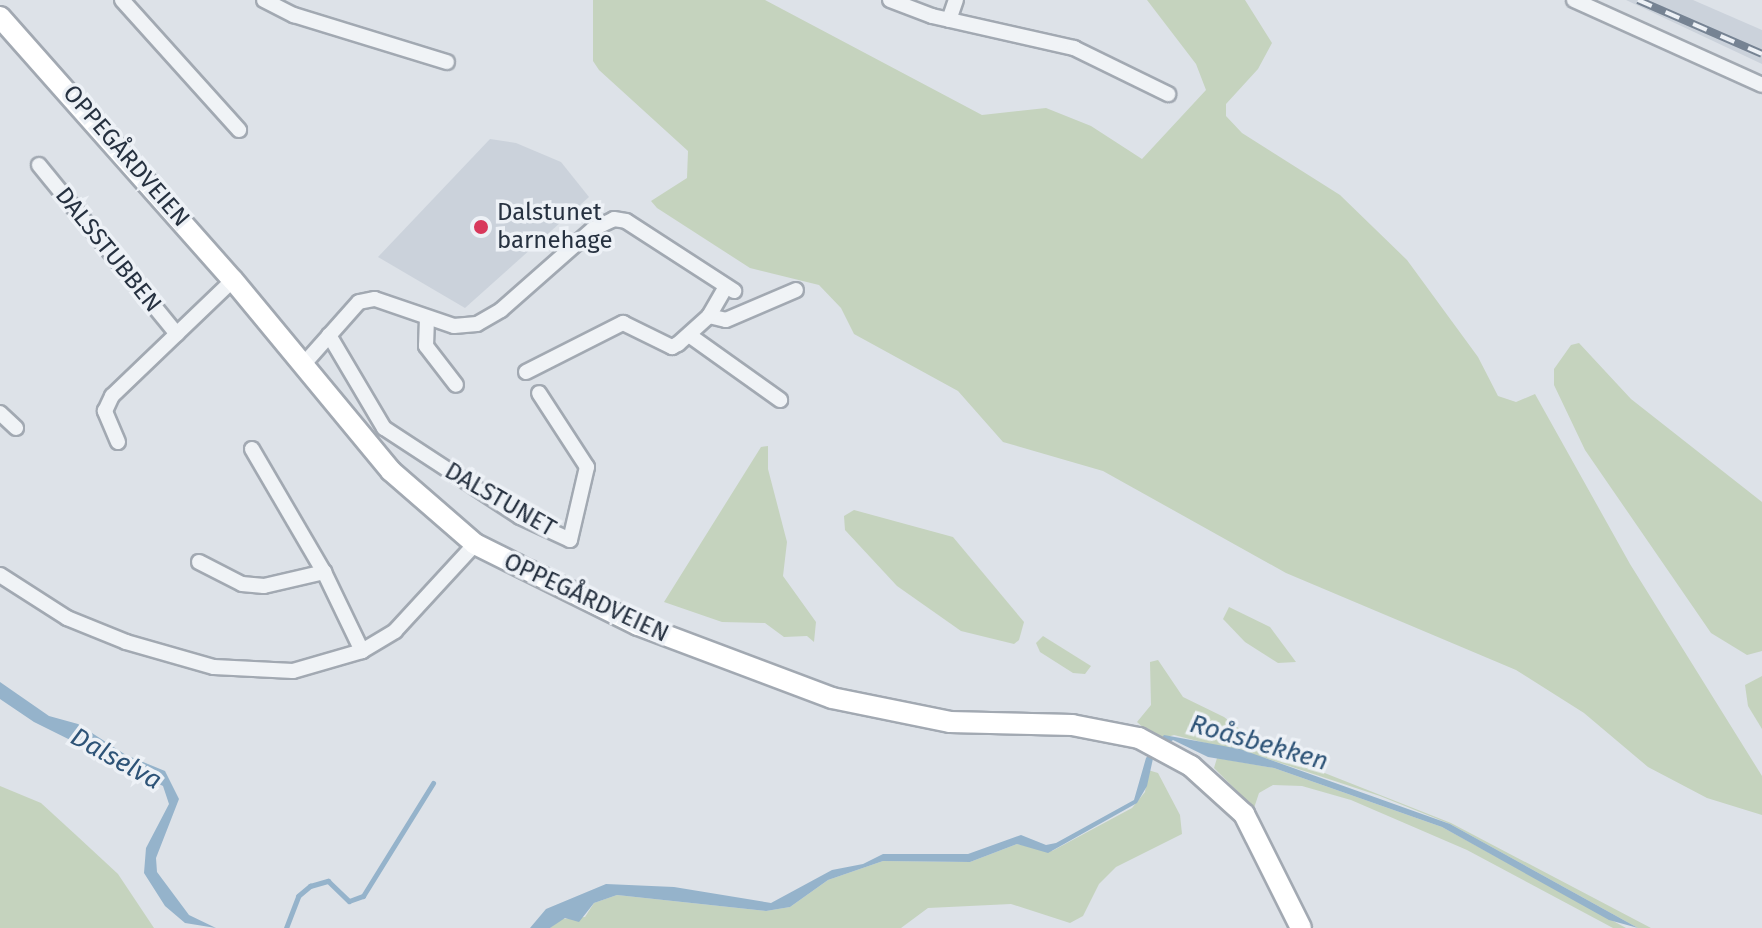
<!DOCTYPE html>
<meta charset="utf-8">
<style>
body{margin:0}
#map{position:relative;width:1762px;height:928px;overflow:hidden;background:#dde2e8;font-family:"Fira Sans",sans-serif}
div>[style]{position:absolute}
.built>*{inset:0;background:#cbd2db}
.green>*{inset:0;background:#c5d3be}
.water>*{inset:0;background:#95b3cb}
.stream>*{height:5px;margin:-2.5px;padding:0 2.5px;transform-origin:2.5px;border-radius:2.5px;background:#95b3cb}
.roads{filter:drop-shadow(2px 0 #a2a9b2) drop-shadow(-2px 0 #a2a9b2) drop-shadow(0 2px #a2a9b2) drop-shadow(0 -2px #a2a9b2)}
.street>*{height:14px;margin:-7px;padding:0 7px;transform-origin:7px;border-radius:7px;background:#f0f3f6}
.secondary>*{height:20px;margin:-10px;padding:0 10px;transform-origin:10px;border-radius:10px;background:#fff}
.rail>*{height:8px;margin-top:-4px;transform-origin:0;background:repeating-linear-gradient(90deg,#edf1f6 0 15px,#768393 0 30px);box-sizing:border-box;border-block:2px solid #768393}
.dots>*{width:22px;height:22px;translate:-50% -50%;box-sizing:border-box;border:4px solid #edf1f6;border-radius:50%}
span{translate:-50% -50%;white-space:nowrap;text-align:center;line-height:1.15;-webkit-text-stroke:7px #edf1f6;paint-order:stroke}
.street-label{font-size:24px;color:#263140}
.poi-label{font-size:24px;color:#263140}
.left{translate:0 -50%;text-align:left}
.water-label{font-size:26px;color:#2d5377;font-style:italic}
</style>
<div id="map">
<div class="built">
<i style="clip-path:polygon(1626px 0,1693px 0,1762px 30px,1762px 64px)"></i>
<i style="clip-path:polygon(490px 139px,516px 143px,561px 162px,589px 197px,465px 308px,378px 257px)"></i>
</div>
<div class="green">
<i style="clip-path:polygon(593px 0,765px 0,982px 115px,1046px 108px,1091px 126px,1142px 159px,1206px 90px,1196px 64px,1147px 0,1245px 0,1272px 43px,1258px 69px,1226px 104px,1226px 116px,1242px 133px,1340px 195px,1407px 260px,1478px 357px,1498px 396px,1516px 402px,1535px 394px,1630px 564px,1762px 776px,1762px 815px,1707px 798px,1648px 767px,1584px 713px,1516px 670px,1286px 573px,1103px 471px,1003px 442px,958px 391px,854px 334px,841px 308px,819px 285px,750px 268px,657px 208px,651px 201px,687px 178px,688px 151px,599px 70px,593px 61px)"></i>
<i style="clip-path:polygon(1579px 343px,1631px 399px,1762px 502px,1762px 651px,1747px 655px,1711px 633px,1585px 450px,1554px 385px,1554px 369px,1571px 345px)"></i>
<i style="clip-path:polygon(768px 446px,768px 469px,787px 542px,783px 576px,816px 622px,814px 642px,807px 636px,784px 637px,765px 623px,722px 622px,664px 602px,761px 447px)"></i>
<i style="clip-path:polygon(854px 510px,953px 537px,1024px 622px,1019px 640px,1014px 644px,961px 631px,897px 586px,845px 530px,844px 516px)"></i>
<i style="clip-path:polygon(1229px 607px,1270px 627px,1296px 662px,1278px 663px,1245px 642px,1223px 619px)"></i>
<i style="clip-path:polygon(1043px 636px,1091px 666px,1085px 674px,1073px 673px,1040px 652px,1036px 643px)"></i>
<i style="clip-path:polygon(1158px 660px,1183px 697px,1224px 717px,1269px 751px,1451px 823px,1651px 928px,1638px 928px,1450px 824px,1380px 796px,1268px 759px,1174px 735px,1157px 740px,1137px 722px,1151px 705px,1150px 662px)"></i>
<i style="clip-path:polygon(1762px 676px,1762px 729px,1748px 706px,1745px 685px)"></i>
<i style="clip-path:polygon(1217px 758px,1274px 768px,1442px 827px,1626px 928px,1613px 928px,1467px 850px,1351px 800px,1302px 786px,1273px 785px,1259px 793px,1254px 808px,1214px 768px)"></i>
<i style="clip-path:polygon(1148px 770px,1158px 773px,1180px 815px,1182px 834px,1116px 867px,1099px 884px,1083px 916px,1070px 923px,1011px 904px,928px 908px,901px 928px,550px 928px,561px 919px,585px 917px,594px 903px,617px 895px,766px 911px,790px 907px,828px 880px,883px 861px,970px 862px,1017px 844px,1052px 851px,1132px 808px,1145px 792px)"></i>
<i style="clip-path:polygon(0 786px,41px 803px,77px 836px,118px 874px,154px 928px,0 928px)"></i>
</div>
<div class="water">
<i style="clip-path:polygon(0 682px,49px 716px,78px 724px,126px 755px,165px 771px,179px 799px,156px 858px,157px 872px,189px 915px,216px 928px,185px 923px,165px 906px,144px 873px,146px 848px,169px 804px,163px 786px,34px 722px,0 699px)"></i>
<i style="clip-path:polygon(1164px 735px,1240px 749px,1450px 824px,1638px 928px,1609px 920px,1442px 827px,1274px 768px,1208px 757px,1173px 740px,1154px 754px,1147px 786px,1137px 803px,1048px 853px,1017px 844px,970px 862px,883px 861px,828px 880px,790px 907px,766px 911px,617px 895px,594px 903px,579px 922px,565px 918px,550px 928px,530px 928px,546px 909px,606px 884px,674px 887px,771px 903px,832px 870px,863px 864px,883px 854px,968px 854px,1021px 835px,1046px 845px,1056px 843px,1134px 800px,1146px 758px)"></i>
</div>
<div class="stream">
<i style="left:286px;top:928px;width:34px;rotate:-69deg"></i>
<i style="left:298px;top:896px;width:16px;rotate:-40deg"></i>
<i style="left:310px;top:886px;width:19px;rotate:-16deg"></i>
<i style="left:328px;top:881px;width:29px;rotate:44deg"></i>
<i style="left:349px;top:901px;width:15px;rotate:-20deg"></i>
<i style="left:363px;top:896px;width:133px;rotate:-58.2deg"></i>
</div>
<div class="roads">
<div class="street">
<i style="left:122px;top:0;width:175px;rotate:48deg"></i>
<i style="left:264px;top:0;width:34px;rotate:27deg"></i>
<i style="left:294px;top:15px;width:160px;rotate:17.1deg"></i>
<i style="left:890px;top:0;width:45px;rotate:20.9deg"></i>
<i style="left:932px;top:16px;width:146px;rotate:12.7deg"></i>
<i style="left:1074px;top:48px;width:105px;rotate:26.1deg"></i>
<i style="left:1574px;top:0;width:206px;rotate:24.3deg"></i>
<i style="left:949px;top:20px;width:21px;rotate:-71deg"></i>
<i style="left:39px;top:165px;width:218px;rotate:50.8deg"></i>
<i style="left:709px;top:316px;width:17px;rotate:13deg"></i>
<i style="left:726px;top:320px;width:76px;rotate:-23.2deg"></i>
<i style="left:427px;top:318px;width:28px;rotate:92deg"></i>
<i style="left:426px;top:346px;width:49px;rotate:52.4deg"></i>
<i style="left:329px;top:335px;width:108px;rotate:59.4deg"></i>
<i style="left:384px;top:428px;width:163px;rotate:33.2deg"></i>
<i style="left:520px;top:517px;width:55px;rotate:24.7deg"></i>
<i style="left:570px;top:540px;width:75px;rotate:-76.9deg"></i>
<i style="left:587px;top:467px;width:88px;rotate:-123deg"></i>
<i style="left:689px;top:335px;width:112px;rotate:35.5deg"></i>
<i style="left:303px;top:365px;width:84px;rotate:-48.4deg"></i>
<i style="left:359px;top:302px;width:16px;rotate:-11deg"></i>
<i style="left:375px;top:299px;width:83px;rotate:18.9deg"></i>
<i style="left:454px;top:326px;width:23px;rotate:-5deg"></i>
<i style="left:477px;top:324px;width:28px;rotate:-30deg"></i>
<i style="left:501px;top:310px;width:123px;rotate:-41.4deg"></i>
<i style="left:593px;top:229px;width:23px;rotate:-25deg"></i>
<i style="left:614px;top:219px;width:12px;rotate:9deg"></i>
<i style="left:626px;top:221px;width:129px;rotate:32.9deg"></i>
<i style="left:526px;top:372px;width:109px;rotate:-26.8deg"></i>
<i style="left:623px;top:323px;width:55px;rotate:26.1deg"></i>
<i style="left:672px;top:347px;width:7px;rotate:-27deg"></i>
<i style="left:678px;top:344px;width:42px;rotate:-42.1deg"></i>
<i style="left:709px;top:316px;width:34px;rotate:-60deg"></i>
<i style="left:0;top:413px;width:22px;rotate:43deg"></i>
<i style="left:118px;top:442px;width:34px;rotate:-113deg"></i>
<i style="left:105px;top:411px;width:17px;rotate:-65deg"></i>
<i style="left:112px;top:396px;width:168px;rotate:-43.8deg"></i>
<i style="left:252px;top:449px;width:143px;rotate:59.7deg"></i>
<i style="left:324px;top:572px;width:88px;rotate:64.3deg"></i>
<i style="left:199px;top:562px;width:48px;rotate:27.1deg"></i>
<i style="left:242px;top:584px;width:22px;rotate:5deg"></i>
<i style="left:264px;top:586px;width:62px;rotate:-13.1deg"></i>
<i style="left:0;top:575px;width:80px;rotate:32.7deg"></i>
<i style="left:67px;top:618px;width:64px;rotate:22.1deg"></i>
<i style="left:126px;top:642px;width:91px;rotate:15.9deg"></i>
<i style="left:214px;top:667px;width:79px;rotate:2.9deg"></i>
<i style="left:293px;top:671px;width:72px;rotate:-16.2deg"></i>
<i style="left:362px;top:651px;width:39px;rotate:-31deg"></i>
<i style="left:395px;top:631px;width:118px;rotate:-47.4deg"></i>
</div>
<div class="secondary">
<i style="left:0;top:17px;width:351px;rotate:48.5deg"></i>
<i style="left:233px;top:280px;width:248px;rotate:50.4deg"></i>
<i style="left:391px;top:471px;width:111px;rotate:41deg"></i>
<i style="left:475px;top:544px;width:182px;rotate:26.4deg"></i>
<i style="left:638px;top:625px;width:207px;rotate:20.6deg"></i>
<i style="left:832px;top:698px;width:120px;rotate:11.5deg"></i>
<i style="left:950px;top:722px;width:122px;rotate:1.4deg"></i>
<i style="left:1072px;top:725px;width:68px;rotate:11deg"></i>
<i style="left:1139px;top:738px;width:59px;rotate:28.3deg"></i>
<i style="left:1191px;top:766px;width:72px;rotate:42.2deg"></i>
<i style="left:1244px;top:814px;width:127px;rotate:63.4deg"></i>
</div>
</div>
<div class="rail">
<i style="left:1638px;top:0;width:135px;rotate:23.5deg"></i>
</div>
<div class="dots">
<i style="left:481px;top:227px;background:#d8385b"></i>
</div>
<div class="street-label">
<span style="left:126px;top:156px;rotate:49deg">OPPEGÅRDVEIEN</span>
<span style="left:108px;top:250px;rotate:51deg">DALSSTUBBEN</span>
<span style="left:500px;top:500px;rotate:30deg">DALSTUNET</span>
<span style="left:586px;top:598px;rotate:25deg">OPPEGÅRDVEIEN</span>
</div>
<div class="poi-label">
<span class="left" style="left:497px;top:227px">Dalstunet<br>barnehage</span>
</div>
<div class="water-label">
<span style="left:1259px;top:743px;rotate:16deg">Roåsbekken</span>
<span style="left:116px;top:759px;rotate:29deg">Dalselva</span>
</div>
</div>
